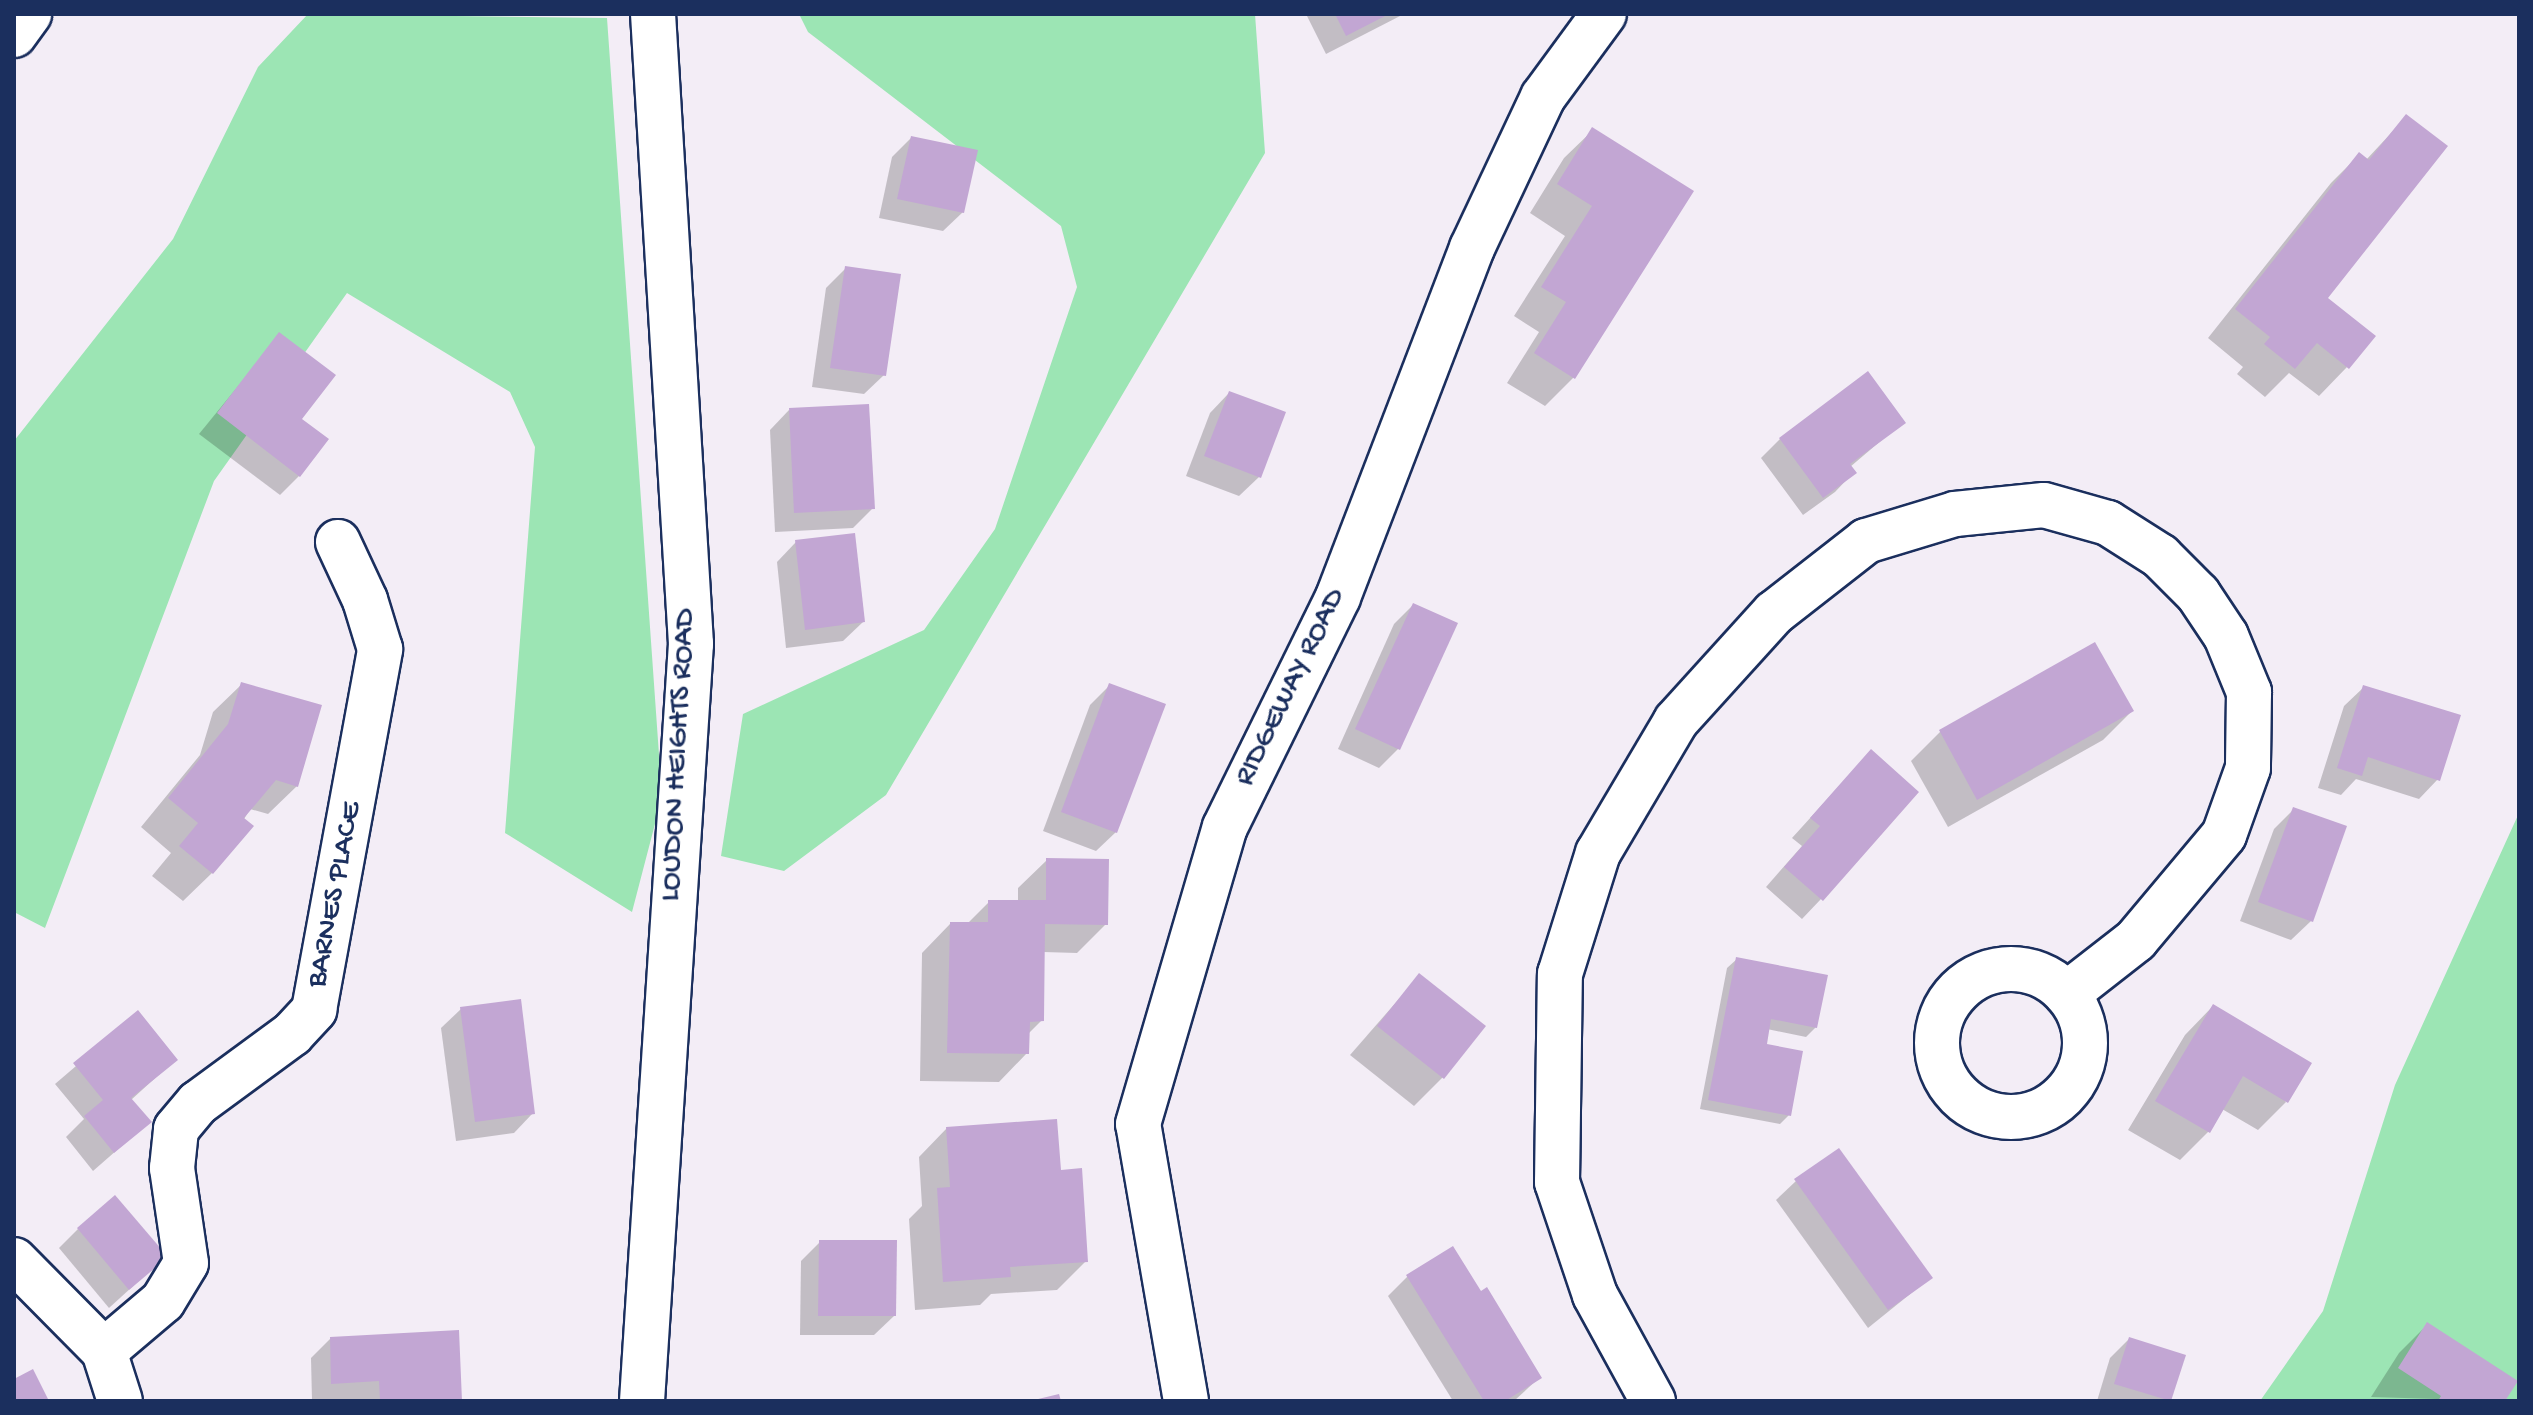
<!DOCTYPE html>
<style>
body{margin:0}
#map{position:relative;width:2533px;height:1415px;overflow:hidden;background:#f3edf6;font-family:"Gochi Hand",sans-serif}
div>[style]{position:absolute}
.green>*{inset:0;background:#9ce5b4}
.shadow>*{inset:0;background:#0003}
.building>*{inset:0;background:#c2a6d3}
.roads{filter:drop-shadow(2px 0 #1b2f5e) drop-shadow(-2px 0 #1b2f5e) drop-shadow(0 2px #1b2f5e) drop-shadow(0 -2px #1b2f5e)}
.minor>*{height:44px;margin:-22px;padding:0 22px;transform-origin:22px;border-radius:22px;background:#fff}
.minor>.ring{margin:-22px;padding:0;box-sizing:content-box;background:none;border:44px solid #fff;border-radius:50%}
span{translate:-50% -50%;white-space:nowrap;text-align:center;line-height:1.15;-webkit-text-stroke:8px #fff;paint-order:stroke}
.street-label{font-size:30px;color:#1b2f5e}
.frame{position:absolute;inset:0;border:16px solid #1b2f5e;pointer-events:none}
</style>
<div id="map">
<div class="green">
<i style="clip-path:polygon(308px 14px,607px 18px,662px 797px,632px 912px,505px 833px,535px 447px,510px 392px,347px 293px,214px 481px,45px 928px,14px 912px,14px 441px,173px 239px,258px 67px)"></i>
<i style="clip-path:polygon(799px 14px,1255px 14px,1265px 153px,886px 795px,784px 871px,721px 856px,743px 714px,924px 630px,995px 529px,1077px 287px,1061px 226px,808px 32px)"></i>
<i style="clip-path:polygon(2519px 813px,2519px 1401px,2260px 1401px,2323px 1311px,2395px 1085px)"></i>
</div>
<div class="shadow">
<i style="clip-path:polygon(1306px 14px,1404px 14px,1326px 54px)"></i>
<i style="clip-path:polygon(2406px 117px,2325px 298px,2347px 367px,2319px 396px,2289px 373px,2265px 397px,2237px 374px,2243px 367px,2208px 338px,2331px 183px,2359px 155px,2366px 160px)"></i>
<i style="clip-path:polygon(1593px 130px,1691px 192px,1573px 378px,1545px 406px,1507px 383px,1539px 332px,1514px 316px,1565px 236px,1530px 213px,1564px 158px)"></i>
<i style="clip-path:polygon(911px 138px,963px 212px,943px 231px,879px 218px,892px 157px)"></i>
<i style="clip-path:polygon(846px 268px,884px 375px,864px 394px,812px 387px,826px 288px)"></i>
<i style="clip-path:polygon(280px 335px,299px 419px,299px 476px,280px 495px,199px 434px)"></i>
<i style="clip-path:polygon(1229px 393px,1259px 477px,1239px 496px,1186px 476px,1210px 413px)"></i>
<i style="clip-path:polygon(789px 410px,873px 508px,853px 528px,775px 532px,770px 430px)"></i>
<i style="clip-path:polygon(1903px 422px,1850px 467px,1854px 472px,1835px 492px,1803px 515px,1761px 458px,1780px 439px)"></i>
<i style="clip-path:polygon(796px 542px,863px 622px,843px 641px,786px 648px,777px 562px)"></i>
<i style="clip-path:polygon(1413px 605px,1398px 749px,1379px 768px,1338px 749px,1394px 624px)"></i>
<i style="clip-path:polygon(2094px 644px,2132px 711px,2103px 740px,1948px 827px,1911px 761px,1940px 732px)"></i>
<i style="clip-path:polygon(242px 684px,297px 786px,268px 814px,250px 809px,212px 873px,183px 901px,152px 876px,171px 853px,141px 827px,200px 755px,213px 712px)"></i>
<i style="clip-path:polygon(1110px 685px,1116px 832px,1096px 851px,1043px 831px,1090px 705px)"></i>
<i style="clip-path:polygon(2364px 687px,2438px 779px,2419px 799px,2356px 779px,2341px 795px,2318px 788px,2344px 706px)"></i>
<i style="clip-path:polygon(1871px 751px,1821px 899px,1802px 919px,1766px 887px,1802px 846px,1792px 838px)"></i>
<i style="clip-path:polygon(2294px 809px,2311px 921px,2291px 940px,2240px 921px,2274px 829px)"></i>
<i style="clip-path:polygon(1047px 860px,1106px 924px,1077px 953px,1043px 952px,1042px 1020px,1028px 1034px,1027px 1053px,999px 1082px,920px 1081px,922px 953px,950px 924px,967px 924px,989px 902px,1018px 902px,1018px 888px)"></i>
<i style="clip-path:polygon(1737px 959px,1816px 1027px,1806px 1037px,1767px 1029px,1764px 1045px,1789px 1115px,1780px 1124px,1700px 1109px,1727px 968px)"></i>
<i style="clip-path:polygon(1419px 976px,1443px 1077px,1414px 1106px,1350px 1055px)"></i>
<i style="clip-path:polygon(2213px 1006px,2286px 1102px,2258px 1130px,2222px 1109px,2208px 1132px,2180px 1160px,2128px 1130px,2185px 1035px)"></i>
<i style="clip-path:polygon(461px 1009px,533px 1113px,514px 1133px,456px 1141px,441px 1028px)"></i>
<i style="clip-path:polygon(138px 1013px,175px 1060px,131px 1100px,149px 1122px,93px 1171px,66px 1137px,84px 1119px,55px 1084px)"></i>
<i style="clip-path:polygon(947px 1128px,1059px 1172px,1086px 1261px,1057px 1290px,991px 1294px,980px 1305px,915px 1310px,909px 1219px,922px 1206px,919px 1157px)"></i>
<i style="clip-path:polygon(1796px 1181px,1930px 1278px,1868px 1328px,1776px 1200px)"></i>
<i style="clip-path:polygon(78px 1229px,165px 1257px,109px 1308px,59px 1248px)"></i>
<i style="clip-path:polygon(820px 1242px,894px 1316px,874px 1335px,800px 1335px,801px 1261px)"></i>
<i style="clip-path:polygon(1408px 1276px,1481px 1294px,1539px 1378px,1514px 1401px,1453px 1401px,1388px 1296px)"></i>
<i style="clip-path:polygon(2427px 1325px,2503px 1401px,2371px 1397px,2399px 1353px)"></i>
<i style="clip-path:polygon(330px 1339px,460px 1401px,312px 1401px,311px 1358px)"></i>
<i style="clip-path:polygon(2129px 1339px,2184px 1356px,2169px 1401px,2097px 1401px,2110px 1358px)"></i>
</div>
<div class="building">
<i style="clip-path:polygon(1335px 14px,1389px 14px,1346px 36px)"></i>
<i style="clip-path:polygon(2406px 114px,2448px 146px,2328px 298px,2376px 336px,2349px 369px,2317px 343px,2295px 369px,2264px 344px,2270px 337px,2235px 309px,2359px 152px,2369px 160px)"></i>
<i style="clip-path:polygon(1592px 127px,1694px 191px,1575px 379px,1534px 353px,1566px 302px,1541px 287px,1592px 206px,1557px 184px)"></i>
<i style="clip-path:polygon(911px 136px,978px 150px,964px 213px,897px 199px)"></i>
<i style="clip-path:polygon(845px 266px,901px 274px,886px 376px,830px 368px)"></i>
<i style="clip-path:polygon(279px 332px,336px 375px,302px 419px,329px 439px,300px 477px,217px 413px)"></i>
<i style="clip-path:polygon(1868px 371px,1906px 423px,1850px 464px,1857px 473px,1823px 498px,1779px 438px)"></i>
<i style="clip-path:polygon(1229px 391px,1286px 412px,1261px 478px,1204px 456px)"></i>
<i style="clip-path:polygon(869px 404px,875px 509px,794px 513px,789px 408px)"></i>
<i style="clip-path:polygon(855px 533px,865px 622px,805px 630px,795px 540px)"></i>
<i style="clip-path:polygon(1413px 603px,1458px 623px,1400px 750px,1355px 729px)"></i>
<i style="clip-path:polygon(2095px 642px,2134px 711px,1977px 800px,1939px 730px)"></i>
<i style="clip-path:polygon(241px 682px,322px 705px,298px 787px,276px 780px,244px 818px,254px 826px,213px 874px,179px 846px,198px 823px,168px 798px,228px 724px)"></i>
<i style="clip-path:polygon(1109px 683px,1166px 704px,1117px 833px,1061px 812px)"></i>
<i style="clip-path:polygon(2363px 685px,2461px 715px,2440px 781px,2368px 757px,2362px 776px,2337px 768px)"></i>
<i style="clip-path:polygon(1871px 749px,1919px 792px,1823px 901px,1784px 867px,1820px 826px,1810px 818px)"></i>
<i style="clip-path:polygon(2293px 807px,2347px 826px,2313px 922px,2258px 902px)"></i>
<i style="clip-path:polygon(1046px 858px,1109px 859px,1108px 925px,1045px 924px,1044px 1021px,1030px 1022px,1029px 1054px,947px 1053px,950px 922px,988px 922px,988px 900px,1046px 900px)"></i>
<i style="clip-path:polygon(1736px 957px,1828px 975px,1817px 1028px,1771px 1019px,1767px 1044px,1803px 1051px,1791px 1116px,1708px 1100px)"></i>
<i style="clip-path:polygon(1419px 973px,1486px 1026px,1444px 1079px,1377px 1026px)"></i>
<i style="clip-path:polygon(521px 999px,535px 1114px,475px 1122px,460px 1007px)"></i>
<i style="clip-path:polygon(2213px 1004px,2312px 1063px,2288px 1103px,2243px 1076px,2210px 1133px,2155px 1101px)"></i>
<i style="clip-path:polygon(138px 1010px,178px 1060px,131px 1098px,152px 1122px,114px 1153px,84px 1116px,103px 1100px,73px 1063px)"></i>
<i style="clip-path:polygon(1057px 1119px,1061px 1170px,1082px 1168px,1088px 1262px,1010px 1267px,1011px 1277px,943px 1282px,937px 1188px,950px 1187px,946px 1127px)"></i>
<i style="clip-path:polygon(1839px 1148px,1933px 1278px,1888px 1310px,1794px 1179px)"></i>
<i style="clip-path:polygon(115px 1195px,168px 1257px,129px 1290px,77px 1228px)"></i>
<i style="clip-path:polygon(819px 1240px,897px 1240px,896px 1316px,818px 1316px)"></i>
<i style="clip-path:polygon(1453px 1246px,1481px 1291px,1487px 1287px,1542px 1378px,1505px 1401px,1484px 1401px,1406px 1275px)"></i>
<i style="clip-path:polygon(2427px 1322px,2518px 1381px,2505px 1401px,2438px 1401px,2441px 1396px,2398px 1368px)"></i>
<i style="clip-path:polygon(459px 1330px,462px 1401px,380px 1401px,379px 1381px,331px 1384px,330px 1337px)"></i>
<i style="clip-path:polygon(2129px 1337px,2186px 1355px,2171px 1401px,2114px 1384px)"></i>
<i style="clip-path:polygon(33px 1369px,49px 1401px,14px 1401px,14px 1379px)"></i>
<i style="clip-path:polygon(1059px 1394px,1061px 1401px,1034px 1401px,1034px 1400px)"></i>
</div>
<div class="roads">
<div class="minor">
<i style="left:14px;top:35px;width:26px;rotate:-54deg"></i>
<i class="ring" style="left:1937px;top:969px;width:104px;height:104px"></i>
<i style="left:14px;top:1260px;width:128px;rotate:45.3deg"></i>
<i style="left:104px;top:1351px;width:52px;rotate:72.3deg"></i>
<i style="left:104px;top:1351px;width:77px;rotate:-40.3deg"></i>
<i style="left:163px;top:1301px;width:44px;rotate:-58.8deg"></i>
<i style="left:186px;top:1263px;width:96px;rotate:-98.4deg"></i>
<i style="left:172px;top:1168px;width:39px;rotate:-84deg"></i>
<i style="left:176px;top:1129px;width:34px;rotate:-50deg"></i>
<i style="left:198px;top:1103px;width:117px;rotate:-36.3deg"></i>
<i style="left:292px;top:1034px;width:33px;rotate:-47deg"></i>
<i style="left:314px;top:1010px;width:367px;rotate:-79.6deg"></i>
<i style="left:380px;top:649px;width:51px;rotate:-107deg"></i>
<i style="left:365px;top:600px;width:64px;rotate:-115deg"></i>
<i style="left:642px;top:1401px;width:759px;rotate:-86.3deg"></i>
<i style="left:691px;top:644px;width:631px;rotate:-93.45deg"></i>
<i style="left:1186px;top:1401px;width:281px;rotate:-99.8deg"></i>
<i style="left:1138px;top:1124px;width:309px;rotate:-73.7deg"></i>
<i style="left:1225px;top:827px;width:256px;rotate:-63.8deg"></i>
<i style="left:1338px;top:597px;width:374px;rotate:-69deg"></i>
<i style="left:1472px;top:248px;width:167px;rotate:-64.8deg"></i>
<i style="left:1543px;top:97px;width:103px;rotate:-53.7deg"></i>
<i style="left:1653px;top:1401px;width:121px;rotate:-118.7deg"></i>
<i style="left:1595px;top:1295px;width:119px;rotate:-108.6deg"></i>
<i style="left:1557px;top:1182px;width:208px;rotate:-89.2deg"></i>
<i style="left:1560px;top:974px;width:127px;rotate:-72.6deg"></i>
<i style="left:1598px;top:853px;width:153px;rotate:-59.4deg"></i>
<i style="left:1676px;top:721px;width:146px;rotate:-47.8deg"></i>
<i style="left:1774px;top:613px;width:117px;rotate:-38deg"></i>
<i style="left:1866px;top:541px;width:93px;rotate:-16.9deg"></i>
<i style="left:1955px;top:514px;width:89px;rotate:-5.8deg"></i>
<i style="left:2044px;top:505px;width:66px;rotate:15.7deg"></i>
<i style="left:2108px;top:523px;width:62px;rotate:32.4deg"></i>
<i style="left:2160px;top:556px;width:54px;rotate:45deg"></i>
<i style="left:2198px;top:594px;width:50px;rotate:56.3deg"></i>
<i style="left:2226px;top:636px;width:61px;rotate:67.7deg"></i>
<i style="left:2249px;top:692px;width:76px;rotate:90.8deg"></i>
<i style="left:2248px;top:768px;width:71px;rotate:109.7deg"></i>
<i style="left:2224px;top:835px;width:137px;rotate:130deg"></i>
<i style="left:2136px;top:940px;width:88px;rotate:142deg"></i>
</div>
</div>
<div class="street-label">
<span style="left:1292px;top:688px;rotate:-64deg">RIDGEWAY ROAD</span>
<span style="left:680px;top:755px;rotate:-87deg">LOUDON HEIGHTS ROAD</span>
<span style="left:336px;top:895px;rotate:-79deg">BARNES PLACE</span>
</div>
<div class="frame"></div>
</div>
